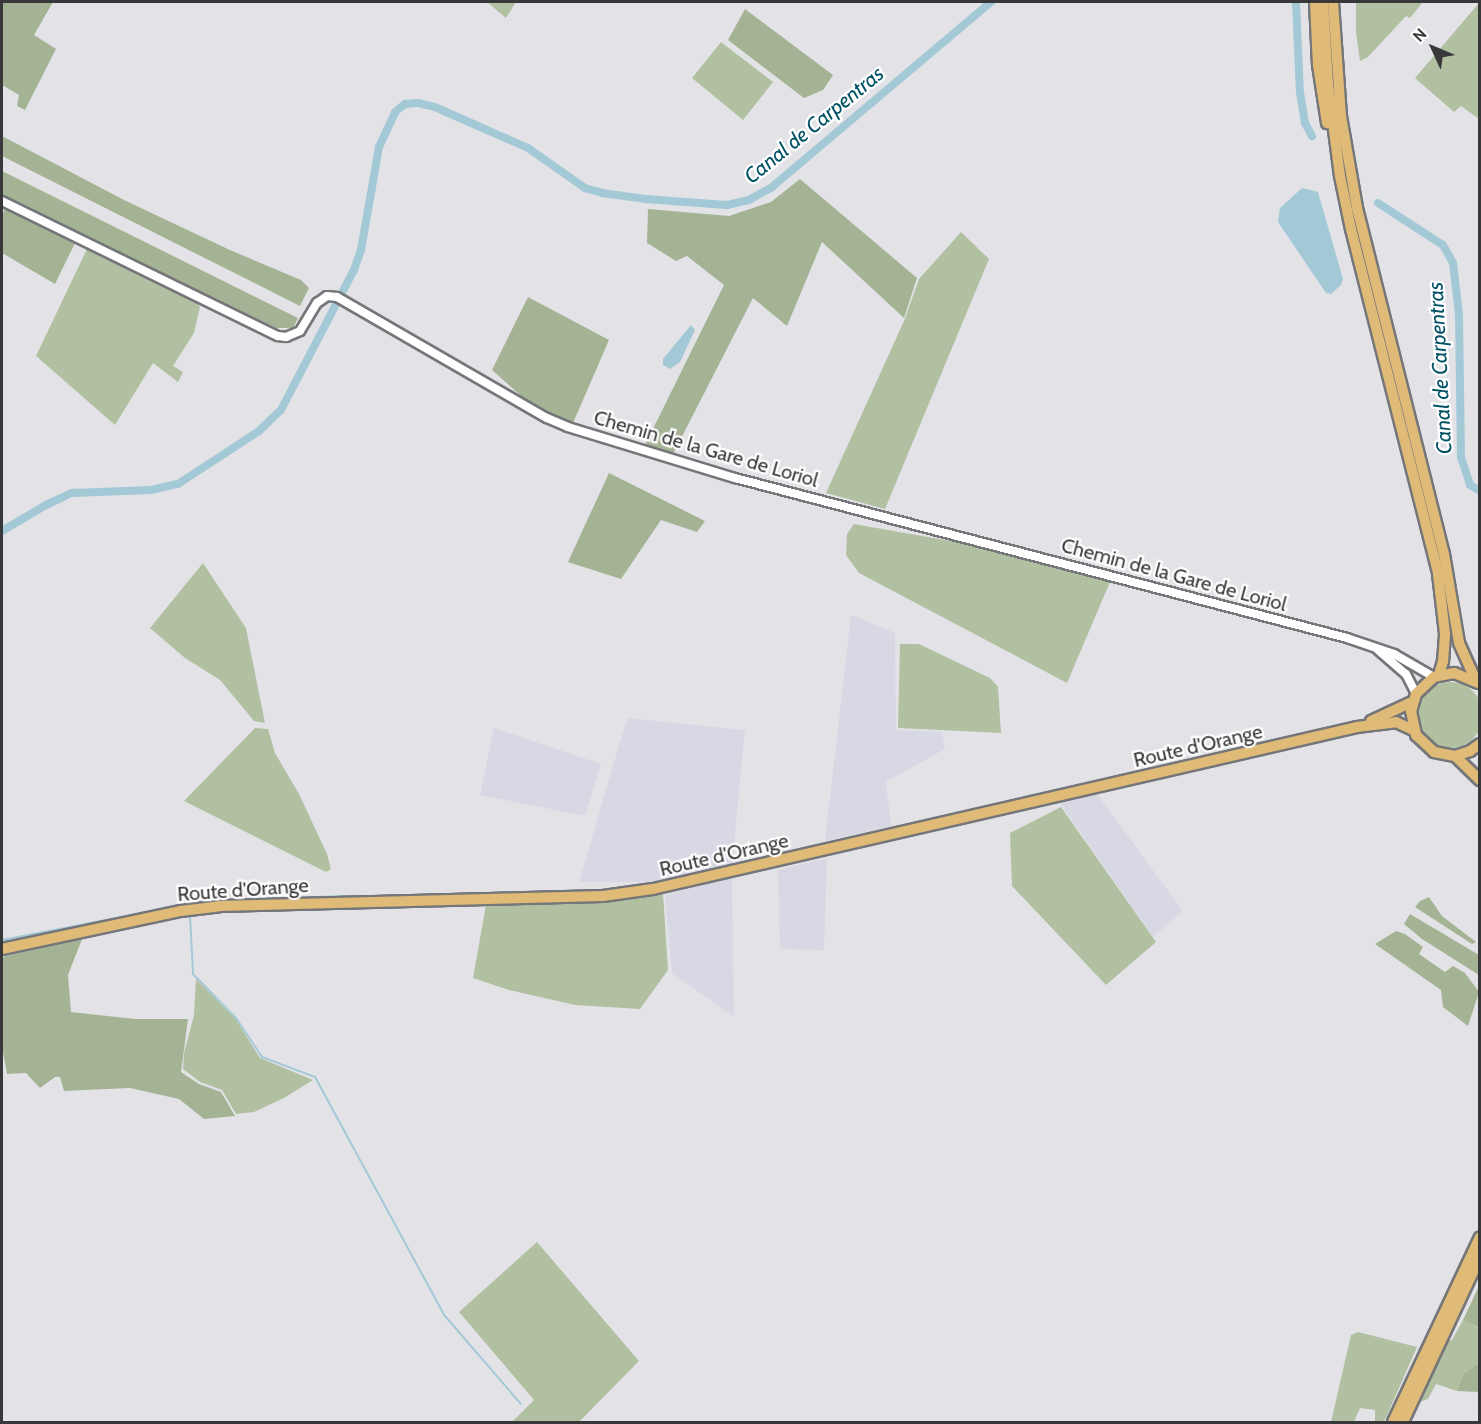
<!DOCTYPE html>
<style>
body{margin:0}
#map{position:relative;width:1481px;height:1424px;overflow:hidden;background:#e3e3e7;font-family:Cabin,sans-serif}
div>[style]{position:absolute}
.built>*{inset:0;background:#d7d8e4}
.green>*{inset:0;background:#b2c0a2}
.round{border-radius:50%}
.forest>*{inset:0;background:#a5b395}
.water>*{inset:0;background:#a3c9d6}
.stream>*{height:2px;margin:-1px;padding:0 1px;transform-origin:1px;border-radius:1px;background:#a3c9d6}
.canal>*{height:8px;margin:-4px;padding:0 4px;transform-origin:4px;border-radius:4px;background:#a3c9d6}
.roads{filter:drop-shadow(2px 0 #757679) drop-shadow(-2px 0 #757679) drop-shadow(0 2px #757679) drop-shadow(0 -2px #757679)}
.minor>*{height:8px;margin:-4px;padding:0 4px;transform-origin:4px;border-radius:4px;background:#fff}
.major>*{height:10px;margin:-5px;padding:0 5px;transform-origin:5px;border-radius:5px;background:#dfbb77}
span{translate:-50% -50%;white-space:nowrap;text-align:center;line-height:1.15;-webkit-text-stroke:4.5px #fff;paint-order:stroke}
.street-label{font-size:20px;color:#38383a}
.water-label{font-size:21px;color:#005164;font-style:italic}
.frame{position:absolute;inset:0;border:3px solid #38383a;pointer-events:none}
.north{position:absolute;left:1403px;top:18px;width:60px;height:60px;-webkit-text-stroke:4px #fff;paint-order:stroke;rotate:314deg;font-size:16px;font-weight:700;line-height:24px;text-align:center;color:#38383a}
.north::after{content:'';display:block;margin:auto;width:21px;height:27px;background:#38383a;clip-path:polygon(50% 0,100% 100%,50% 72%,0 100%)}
</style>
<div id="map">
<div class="built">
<i style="clip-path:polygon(851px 615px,895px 633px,896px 730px,942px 732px,945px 749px,886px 782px,891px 826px,825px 841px)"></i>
<i style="clip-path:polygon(627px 718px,745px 730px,732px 866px,654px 882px,579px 882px)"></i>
<i style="clip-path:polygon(494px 728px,601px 764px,585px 816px,480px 795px)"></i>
<i style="clip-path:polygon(1096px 793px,1183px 911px,1153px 937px,1060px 803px)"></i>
<i style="clip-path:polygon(827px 858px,824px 950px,780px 949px,778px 870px)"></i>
<i style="clip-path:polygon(732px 877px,734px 1017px,672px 973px,665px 895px)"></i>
</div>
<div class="green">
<i style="clip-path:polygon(487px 2px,516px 2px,506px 18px)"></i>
<i style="clip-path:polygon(1356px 2px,1423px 2px,1410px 18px,1406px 16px,1368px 57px,1360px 61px,1356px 33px)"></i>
<i style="clip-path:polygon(1479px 3px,1479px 119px,1461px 106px,1454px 112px,1415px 78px)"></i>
<i style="clip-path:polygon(721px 42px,773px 82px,743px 120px,692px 78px)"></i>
<i style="clip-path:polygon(961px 232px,989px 259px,885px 509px,826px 493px,904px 321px,919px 279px)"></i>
<i style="clip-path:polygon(87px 249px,195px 300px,200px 307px,194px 333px,173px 366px,183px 372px,178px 382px,153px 363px,115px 425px,36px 356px)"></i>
<i style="clip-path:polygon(854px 524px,990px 548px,1110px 582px,1067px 683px,859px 573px,846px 555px,847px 534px)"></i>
<i style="clip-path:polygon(203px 563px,246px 628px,265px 723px,254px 721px,220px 680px,185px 658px,150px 628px)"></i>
<i style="clip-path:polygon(900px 644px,919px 644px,990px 678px,998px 687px,1001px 733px,898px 728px)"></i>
<i class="round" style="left:1417px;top:682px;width:66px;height:66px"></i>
<i style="clip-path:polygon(255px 728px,268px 729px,275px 753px,299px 794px,327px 854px,331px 869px,326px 872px,184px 801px)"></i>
<i style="clip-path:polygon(1061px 807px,1156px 942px,1106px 985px,1012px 886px,1010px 833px)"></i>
<i style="clip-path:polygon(663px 893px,668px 970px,640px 1009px,575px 1005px,509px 990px,473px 978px,486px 905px,619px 901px)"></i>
<i style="clip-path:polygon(196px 979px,235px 1018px,260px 1058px,313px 1080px,284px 1098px,254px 1112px,236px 1114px,222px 1090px,200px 1082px,183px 1069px,184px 1053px,194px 1015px)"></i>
<i style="clip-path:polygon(537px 1242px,639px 1361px,579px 1422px,512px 1422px,534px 1400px,459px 1312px)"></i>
<i style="clip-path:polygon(1463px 1320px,1479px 1327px,1479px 1363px,1463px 1374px,1457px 1391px,1436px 1384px,1428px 1399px,1420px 1402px,1448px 1340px,1452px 1340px)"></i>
<i style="clip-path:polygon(1358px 1332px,1417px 1347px,1384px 1422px,1375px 1422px,1375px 1410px,1360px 1408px,1354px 1422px,1331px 1422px,1351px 1335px)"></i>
</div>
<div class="forest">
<i style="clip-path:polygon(2px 2px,53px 2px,34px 35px,56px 49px,25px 110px,17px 106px,19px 95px,2px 85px)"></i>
<i style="clip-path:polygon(745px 9px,833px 75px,823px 90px,804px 98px,728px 40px)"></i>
<i style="clip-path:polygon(2px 136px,124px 200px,230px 250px,301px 280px,309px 288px,300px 306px,2px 156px)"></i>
<i style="clip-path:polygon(2px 171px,298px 318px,293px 328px,276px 328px,2px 197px)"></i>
<i style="clip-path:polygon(800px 179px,917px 278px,904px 318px,822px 242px,787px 326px,753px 298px,673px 454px,645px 445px,724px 285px,687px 256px,676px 261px,647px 243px,648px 209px,729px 216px,771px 202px)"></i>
<i style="clip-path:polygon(6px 207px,76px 241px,55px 284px,2px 253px,2px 215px)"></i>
<i style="clip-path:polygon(528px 297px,609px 340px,573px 423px,558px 419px,529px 403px,492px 370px)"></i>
<i style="clip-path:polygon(609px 473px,705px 521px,697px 532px,661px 520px,621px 579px,568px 562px)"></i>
<i style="clip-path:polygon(1429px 897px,1442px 916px,1476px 942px,1472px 944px,1415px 907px,1420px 901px)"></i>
<i style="clip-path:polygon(1410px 914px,1479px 955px,1479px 975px,1422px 939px,1404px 924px)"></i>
<i style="clip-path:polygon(1396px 931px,1405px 934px,1423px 947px,1419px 954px,1445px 972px,1453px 966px,1465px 973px,1479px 992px,1468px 1026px,1443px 1007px,1441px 990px,1375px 944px)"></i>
<i style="clip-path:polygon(82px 939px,68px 975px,71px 1012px,135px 1019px,188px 1019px,181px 1072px,199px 1084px,221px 1092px,235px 1116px,204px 1119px,179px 1099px,130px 1088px,64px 1091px,60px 1077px,55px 1077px,40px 1088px,26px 1073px,7px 1074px,2px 1046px,2px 957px)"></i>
<i style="clip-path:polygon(1479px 1286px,1479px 1327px,1463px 1320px)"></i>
<i style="clip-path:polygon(1479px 1363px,1479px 1392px,1457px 1391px,1463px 1374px)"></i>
</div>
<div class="water">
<i style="clip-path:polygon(1302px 188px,1318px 192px,1343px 279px,1341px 285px,1331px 294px,1326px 293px,1278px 222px,1280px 208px)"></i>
<i style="clip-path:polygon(691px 325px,695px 330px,680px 362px,670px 369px,663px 365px,663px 359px)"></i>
</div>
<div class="stream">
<i style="left:190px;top:916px;width:58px;rotate:87deg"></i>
<i style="left:193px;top:974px;width:62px;rotate:45.7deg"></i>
<i style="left:236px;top:1018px;width:47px;rotate:56.3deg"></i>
<i style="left:262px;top:1057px;width:57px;rotate:20.7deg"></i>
<i style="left:315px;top:1077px;width:272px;rotate:61.5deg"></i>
<i style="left:445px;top:1316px;width:116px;rotate:49.2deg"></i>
<i style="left:2px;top:940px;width:207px;rotate:-10.9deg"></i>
<i style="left:205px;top:901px;width:140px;rotate:-2deg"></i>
</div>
<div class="canal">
<i style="left:1296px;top:2px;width:90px;rotate:87.5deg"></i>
<i style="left:1300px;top:92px;width:31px;rotate:81deg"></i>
<i style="left:1305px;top:123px;width:15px;rotate:62deg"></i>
<i style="left:1378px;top:203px;width:77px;rotate:32.9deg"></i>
<i style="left:1443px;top:245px;width:21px;rotate:61deg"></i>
<i style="left:1453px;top:263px;width:52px;rotate:83.4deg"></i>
<i style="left:1459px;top:315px;width:142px;rotate:89.2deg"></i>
<i style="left:1461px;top:457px;width:29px;rotate:72deg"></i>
<i style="left:1470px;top:485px;width:12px;rotate:31deg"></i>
<i style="left:2px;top:531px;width:51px;rotate:-30.6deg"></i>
<i style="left:46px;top:505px;width:29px;rotate:-25deg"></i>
<i style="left:72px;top:493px;width:79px;rotate:-2.2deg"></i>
<i style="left:151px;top:490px;width:28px;rotate:-13deg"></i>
<i style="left:178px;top:484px;width:97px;rotate:-33.2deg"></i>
<i style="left:259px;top:431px;width:30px;rotate:-44deg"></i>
<i style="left:281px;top:410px;width:158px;rotate:-62.5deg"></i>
<i style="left:354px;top:270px;width:21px;rotate:-71deg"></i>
<i style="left:361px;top:250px;width:105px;rotate:-80.1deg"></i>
<i style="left:379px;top:147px;width:38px;rotate:-65deg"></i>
<i style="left:395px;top:112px;width:13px;rotate:-39deg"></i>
<i style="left:405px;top:104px;width:13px;rotate:-4deg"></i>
<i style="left:418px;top:103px;width:17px;rotate:13deg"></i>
<i style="left:435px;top:107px;width:102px;rotate:23.8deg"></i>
<i style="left:528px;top:148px;width:70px;rotate:35.1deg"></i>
<i style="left:585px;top:188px;width:18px;rotate:16deg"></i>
<i style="left:602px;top:193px;width:43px;rotate:7.9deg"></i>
<i style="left:645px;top:199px;width:82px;rotate:4.2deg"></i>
<i style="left:727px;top:205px;width:23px;rotate:-13deg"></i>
<i style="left:749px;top:200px;width:26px;rotate:-29deg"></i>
<i style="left:772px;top:187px;width:287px;rotate:-40.2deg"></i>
</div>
<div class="roads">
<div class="minor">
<i style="left:2px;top:201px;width:307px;rotate:26.1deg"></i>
<i style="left:278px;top:336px;width:8px;rotate:7deg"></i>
<i style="left:286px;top:337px;width:15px;rotate:-23deg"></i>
<i style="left:300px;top:331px;width:33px;rotate:-59deg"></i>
<i style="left:317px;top:303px;width:12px;rotate:-35deg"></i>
<i style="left:327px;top:296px;width:10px;rotate:6deg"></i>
<i style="left:337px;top:297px;width:242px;rotate:30deg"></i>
<i style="left:547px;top:418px;width:23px;rotate:23deg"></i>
<i style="left:568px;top:427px;width:175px;rotate:17deg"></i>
<i style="left:735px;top:478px;width:633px;rotate:14.65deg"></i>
<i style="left:1347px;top:638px;width:50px;rotate:18.8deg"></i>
<i style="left:1394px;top:654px;width:46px;rotate:29.9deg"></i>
<i style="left:1378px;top:650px;width:37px;rotate:41deg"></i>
<i style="left:1406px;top:674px;width:22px;rotate:63deg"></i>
</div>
<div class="major">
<i style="left:1315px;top:2px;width:63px;rotate:87.3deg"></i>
<i style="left:1318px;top:65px;width:59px;rotate:81.2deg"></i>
<i style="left:1323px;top:2px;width:82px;rotate:86.5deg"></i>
<i style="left:1328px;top:84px;width:93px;rotate:82.6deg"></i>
<i style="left:1340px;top:176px;width:54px;rotate:78.3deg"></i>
<i style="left:1351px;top:229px;width:356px;rotate:75.8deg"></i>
<i style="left:1438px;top:574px;width:60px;rotate:83.3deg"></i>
<i style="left:1445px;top:634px;width:27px;rotate:94deg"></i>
<i style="left:1443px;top:661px;width:15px;rotate:106deg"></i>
<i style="left:1333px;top:2px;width:114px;rotate:86deg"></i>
<i style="left:1341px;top:116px;width:93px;rotate:80.1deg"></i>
<i style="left:1357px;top:208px;width:357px;rotate:75.9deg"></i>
<i style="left:1444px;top:554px;width:90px;rotate:80.4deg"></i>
<i style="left:1459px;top:643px;width:42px;rotate:65.9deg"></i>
<i style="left:1478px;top:683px;width:26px;rotate:-157deg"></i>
<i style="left:1454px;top:673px;width:20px;rotate:169deg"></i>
<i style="left:1434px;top:677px;width:25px;rotate:137deg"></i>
<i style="left:1416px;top:694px;width:18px;rotate:106deg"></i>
<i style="left:1411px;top:711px;width:25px;rotate:78deg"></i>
<i style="left:1416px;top:735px;width:25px;rotate:43deg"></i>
<i style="left:1434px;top:752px;width:21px;rotate:11deg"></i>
<i style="left:1455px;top:756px;width:16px;rotate:-18deg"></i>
<i style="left:1470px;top:751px;width:12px;rotate:-35deg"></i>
<i style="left:1371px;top:721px;width:45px;rotate:-24.9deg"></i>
<i style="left:1455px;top:756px;width:35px;rotate:44deg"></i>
<i style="left:2px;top:949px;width:183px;rotate:-12deg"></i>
<i style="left:181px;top:911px;width:39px;rotate:-7deg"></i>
<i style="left:220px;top:906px;width:383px;rotate:-1.5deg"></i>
<i style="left:603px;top:896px;width:50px;rotate:-8deg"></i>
<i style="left:653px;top:889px;width:722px;rotate:-12.96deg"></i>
<i style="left:1357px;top:727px;width:39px;rotate:-7deg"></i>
<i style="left:1396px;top:722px;width:19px;rotate:25deg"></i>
<i style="left:1393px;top:1422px;width:204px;rotate:-64.8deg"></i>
<i style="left:1403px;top:1422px;width:182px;rotate:-65deg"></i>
</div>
</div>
<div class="street-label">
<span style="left:706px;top:449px;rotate:16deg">Chemin de la Gare de Loriol</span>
<span style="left:1174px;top:575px;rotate:15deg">Chemin de la Gare de Loriol</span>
<span style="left:1198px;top:746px;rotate:-13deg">Route d'Orange</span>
<span style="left:724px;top:855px;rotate:-13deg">Route d'Orange</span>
<span style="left:243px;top:890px;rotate:-4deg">Route d'Orange</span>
</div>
<div class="water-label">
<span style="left:814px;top:125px;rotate:-39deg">Canal de Carpentras</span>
<span style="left:1440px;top:368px;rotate:-93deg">Canal de Carpentras</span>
</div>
<div class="frame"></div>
<div class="north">N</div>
</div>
